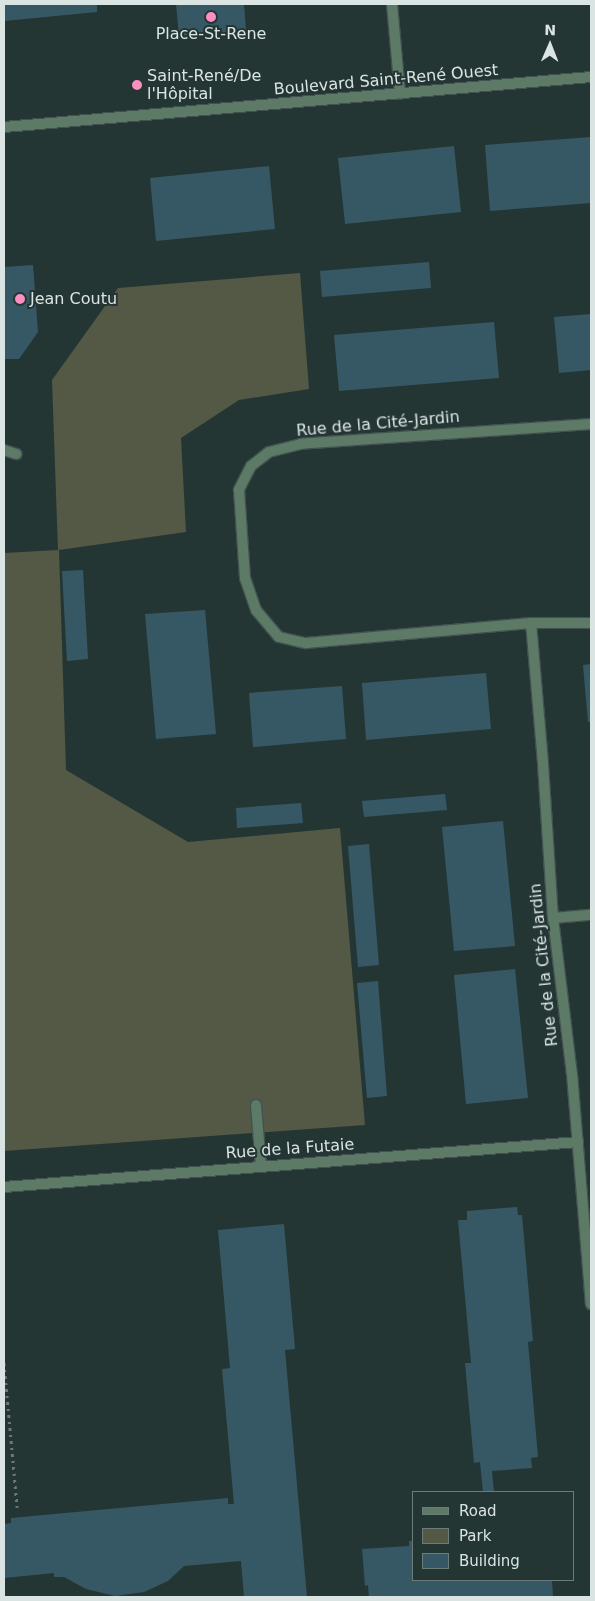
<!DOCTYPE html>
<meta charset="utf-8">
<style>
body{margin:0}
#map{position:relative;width:595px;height:1601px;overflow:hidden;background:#243634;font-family:"DejaVu Sans",sans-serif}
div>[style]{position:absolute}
.green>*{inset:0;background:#535945}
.building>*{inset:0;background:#365864}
.path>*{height:3px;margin-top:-1.5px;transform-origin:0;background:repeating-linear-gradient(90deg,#6a7978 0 2.5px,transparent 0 6.5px)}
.roads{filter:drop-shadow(1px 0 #415250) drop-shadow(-1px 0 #415250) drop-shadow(0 1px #415250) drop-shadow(0 -1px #415250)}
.service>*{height:10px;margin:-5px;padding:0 5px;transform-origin:5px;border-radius:5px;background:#5c7a66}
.minor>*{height:10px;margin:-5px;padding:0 5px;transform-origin:5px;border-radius:5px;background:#5c7a66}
.tertiary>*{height:10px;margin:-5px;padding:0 5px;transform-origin:5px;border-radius:5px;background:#5c7a66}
.dots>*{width:14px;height:14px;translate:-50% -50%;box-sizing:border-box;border:2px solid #243634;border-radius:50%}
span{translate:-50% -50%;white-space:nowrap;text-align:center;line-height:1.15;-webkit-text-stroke:4px #243634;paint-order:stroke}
.poi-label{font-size:16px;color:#d9e4e3}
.left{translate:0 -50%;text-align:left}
.street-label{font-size:16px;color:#d9e4e3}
.frame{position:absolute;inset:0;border:5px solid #d9e4e3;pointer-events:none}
.legend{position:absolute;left:412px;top:1491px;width:162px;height:90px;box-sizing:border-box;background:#243634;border:1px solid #6c7c7a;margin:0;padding:6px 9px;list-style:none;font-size:15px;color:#d9e4e3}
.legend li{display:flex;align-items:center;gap:10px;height:25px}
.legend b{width:25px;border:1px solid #6c7c7a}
.north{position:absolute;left:525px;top:20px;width:50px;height:50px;-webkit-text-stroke:4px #243634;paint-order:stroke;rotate:1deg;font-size:14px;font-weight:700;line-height:20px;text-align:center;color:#d9e4e3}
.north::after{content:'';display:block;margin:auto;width:18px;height:22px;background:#d9e4e3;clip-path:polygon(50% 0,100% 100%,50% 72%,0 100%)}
</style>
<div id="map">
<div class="green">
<i style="clip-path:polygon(300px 273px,309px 389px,239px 400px,181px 438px,186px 532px,59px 550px,66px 770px,188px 842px,340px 828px,365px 1125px,4px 1151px,4px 553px,58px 550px,52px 380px,118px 288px)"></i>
</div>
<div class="building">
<i style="clip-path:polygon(4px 4px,97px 4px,97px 12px,4px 21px)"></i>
<i style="clip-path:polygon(176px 4px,244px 4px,246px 31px,179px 36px)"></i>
<i style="clip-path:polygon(591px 137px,591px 203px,490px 211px,485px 145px)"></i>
<i style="clip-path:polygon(454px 146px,461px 212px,345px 224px,338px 158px)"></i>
<i style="clip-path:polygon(269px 166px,275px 229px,156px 241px,150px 178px)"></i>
<i style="clip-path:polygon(429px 262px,431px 288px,322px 297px,320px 271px)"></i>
<i style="clip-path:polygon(33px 265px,38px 332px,19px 359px,4px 359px,4px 267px)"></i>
<i style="clip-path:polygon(591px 314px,591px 370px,559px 373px,554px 317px)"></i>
<i style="clip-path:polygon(494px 322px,499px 378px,339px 391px,334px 335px)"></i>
<i style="clip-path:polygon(83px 570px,88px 659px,67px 661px,62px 571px)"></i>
<i style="clip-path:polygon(205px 610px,216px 734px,156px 739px,145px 614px)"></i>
<i style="clip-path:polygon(591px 664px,591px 722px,588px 722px,583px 665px)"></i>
<i style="clip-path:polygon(486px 673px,491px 729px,366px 740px,362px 683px)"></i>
<i style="clip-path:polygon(342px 686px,346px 739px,253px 747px,249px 693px)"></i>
<i style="clip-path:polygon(445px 794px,447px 810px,364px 817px,362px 801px)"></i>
<i style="clip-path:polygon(301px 803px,303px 823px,237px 828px,236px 808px)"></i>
<i style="clip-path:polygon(503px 821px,515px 946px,454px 951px,442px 827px)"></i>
<i style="clip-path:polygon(369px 844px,379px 965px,358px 967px,348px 846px)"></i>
<i style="clip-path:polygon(515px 969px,528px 1098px,466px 1104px,454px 975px)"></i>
<i style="clip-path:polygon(378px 981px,387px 1096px,367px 1098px,357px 983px)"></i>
<i style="clip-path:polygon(517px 1207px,518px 1215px,522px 1215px,533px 1341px,528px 1342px,538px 1457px,531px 1458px,532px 1468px,492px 1471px,494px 1492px,483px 1492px,480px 1462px,474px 1463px,465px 1363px,471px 1363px,458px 1220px,467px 1220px,467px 1211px)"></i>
<i style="clip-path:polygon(284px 1224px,295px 1349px,285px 1350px,307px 1597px,244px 1597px,241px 1561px,184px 1566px,168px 1581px,144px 1592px,115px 1596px,86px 1589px,64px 1577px,54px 1577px,54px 1573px,4px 1578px,4px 1524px,11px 1523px,11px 1518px,228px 1498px,228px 1504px,234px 1504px,222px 1369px,230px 1368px,218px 1230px)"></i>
<i style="clip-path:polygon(409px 1541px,414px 1541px,414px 1580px,552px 1580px,553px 1597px,369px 1597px,368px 1585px,365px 1586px,362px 1549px,409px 1546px)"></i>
</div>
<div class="path">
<i style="left:4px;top:1363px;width:145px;rotate:84.8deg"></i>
</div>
<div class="roads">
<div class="service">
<i style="left:392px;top:4px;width:90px;rotate:84.9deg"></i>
<i style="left:4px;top:450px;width:13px;rotate:18deg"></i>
<i style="left:256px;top:1105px;width:61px;rotate:85.3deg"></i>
</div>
<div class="minor">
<i style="left:591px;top:424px;width:291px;rotate:176.1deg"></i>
<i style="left:301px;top:444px;width:33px;rotate:166deg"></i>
<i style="left:269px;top:452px;width:23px;rotate:142deg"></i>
<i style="left:251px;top:466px;width:27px;rotate:117deg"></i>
<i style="left:239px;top:490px;width:88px;rotate:86.1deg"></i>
<i style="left:245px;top:578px;width:34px;rotate:71deg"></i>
<i style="left:256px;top:610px;width:35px;rotate:50deg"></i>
<i style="left:279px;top:637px;width:28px;rotate:13deg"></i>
<i style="left:306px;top:643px;width:226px;rotate:-5.1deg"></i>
<i style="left:531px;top:623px;width:60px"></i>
<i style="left:531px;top:623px;width:142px;rotate:85.1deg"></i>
<i style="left:543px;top:764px;width:154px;rotate:86.3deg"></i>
<i style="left:553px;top:918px;width:157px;rotate:83.1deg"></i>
<i style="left:572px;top:1074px;width:231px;rotate:85.3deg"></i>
<i style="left:553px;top:918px;width:38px;rotate:-5deg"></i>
<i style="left:4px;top:1187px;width:576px;rotate:-4.48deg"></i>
</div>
<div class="tertiary">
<i style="left:4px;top:127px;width:589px;rotate:-4.87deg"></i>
</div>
</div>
<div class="dots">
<i style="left:211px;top:17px;background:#fc8fc1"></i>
<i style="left:137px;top:85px;background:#fc8fc1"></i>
<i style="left:20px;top:299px;background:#fc8fc1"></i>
</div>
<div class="poi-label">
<span style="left:211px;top:34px">Place-St-Rene</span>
<span class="left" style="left:147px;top:85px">Saint-René/De<br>l'Hôpital</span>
<span class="left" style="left:30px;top:299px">Jean Coutu</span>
</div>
<div class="street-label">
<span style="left:386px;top:80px;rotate:-5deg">Boulevard Saint-René Ouest</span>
<span style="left:378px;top:424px;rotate:-5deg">Rue de la Cité-Jardin</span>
<span style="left:544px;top:965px;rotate:-96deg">Rue de la Cité-Jardin</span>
<span style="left:290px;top:1149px;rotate:-4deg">Rue de la Futaie</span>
</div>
<div class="frame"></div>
<ul class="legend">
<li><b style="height:6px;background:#5c7a66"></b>Road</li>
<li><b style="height:14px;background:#535945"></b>Park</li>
<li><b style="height:14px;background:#365864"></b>Building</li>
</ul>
<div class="north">N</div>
</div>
